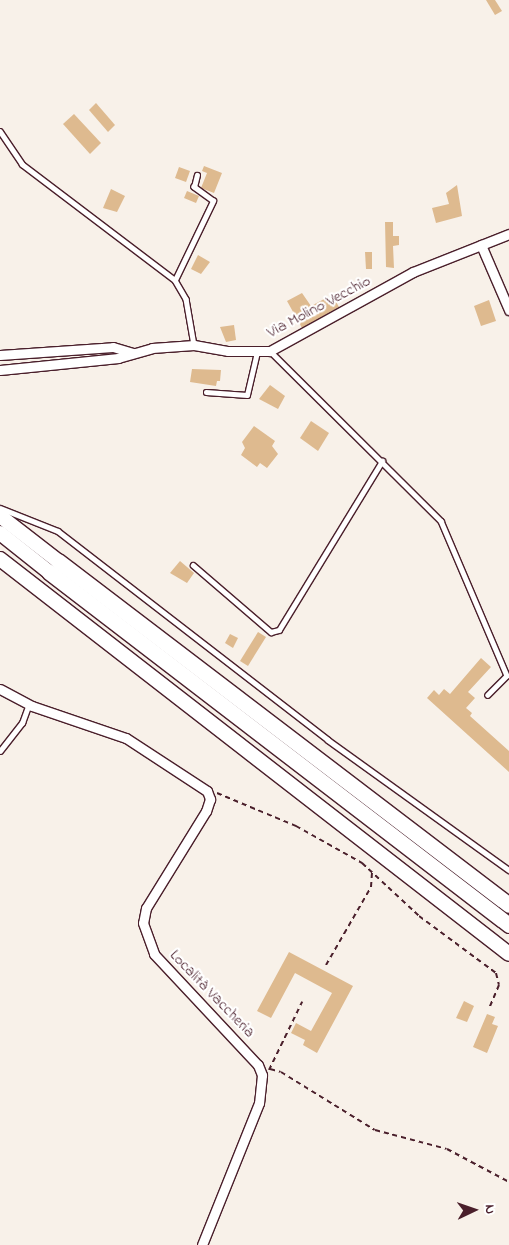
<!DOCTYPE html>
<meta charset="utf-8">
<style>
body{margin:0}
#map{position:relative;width:509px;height:1245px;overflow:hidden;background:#f8f1e9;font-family:"Indie Flower",sans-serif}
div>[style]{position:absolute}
.building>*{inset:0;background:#deba8f}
.path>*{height:2px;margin-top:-1px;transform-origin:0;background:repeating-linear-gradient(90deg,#4a1f2b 0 5px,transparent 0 9px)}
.roads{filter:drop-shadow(1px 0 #4a1f2b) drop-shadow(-1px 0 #4a1f2b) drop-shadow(0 1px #4a1f2b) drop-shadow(0 -1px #4a1f2b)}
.service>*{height:4.5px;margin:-2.25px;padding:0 2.25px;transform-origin:2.25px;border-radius:2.25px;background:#fff}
.minor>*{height:9px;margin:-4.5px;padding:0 4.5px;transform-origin:4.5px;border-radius:4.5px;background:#fff}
.trunk>*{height:14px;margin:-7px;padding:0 7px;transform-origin:7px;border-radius:7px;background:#fff}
.motorway>*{height:15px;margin:-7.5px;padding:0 7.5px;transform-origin:7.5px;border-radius:7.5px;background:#fff}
span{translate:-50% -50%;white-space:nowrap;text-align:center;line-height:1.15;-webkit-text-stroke:4.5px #fff;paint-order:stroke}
.street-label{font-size:16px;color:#4a1f2b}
.north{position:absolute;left:449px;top:1185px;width:50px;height:50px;-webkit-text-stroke:4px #fff;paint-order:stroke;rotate:87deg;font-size:14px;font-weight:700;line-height:20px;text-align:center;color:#4a1f2b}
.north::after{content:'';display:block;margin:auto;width:18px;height:22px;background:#4a1f2b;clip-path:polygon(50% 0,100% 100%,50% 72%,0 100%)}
</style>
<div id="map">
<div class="building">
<i style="clip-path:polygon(486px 0,495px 0,502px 11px,495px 15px)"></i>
<i style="clip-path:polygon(96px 103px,115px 125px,108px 132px,89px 110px)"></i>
<i style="clip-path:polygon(74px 114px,101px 143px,90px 154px,63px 124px)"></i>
<i style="clip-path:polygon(204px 166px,222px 173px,214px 193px,201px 188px,207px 173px,202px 171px)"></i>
<i style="clip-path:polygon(179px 167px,190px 171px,186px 182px,175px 178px)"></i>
<i style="clip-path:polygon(457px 185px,462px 216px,436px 223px,432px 208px,449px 204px,446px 193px)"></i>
<i style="clip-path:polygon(111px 189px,125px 196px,117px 212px,103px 208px)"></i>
<i style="clip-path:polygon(187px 191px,199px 196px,196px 203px,184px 198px)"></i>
<i style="clip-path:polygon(385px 222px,393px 222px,393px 236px,399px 236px,399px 245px,393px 246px,394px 268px,386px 267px)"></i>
<i style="clip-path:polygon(365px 252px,372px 252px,372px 269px,366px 269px)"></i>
<i style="clip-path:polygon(198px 255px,210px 262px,201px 274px,191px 269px)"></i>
<i style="clip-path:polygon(302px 293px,311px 306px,326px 298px,329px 304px,335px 300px,339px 307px,302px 328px,287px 301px)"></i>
<i style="clip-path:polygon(489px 300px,496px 321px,481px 326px,474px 306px)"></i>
<i style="clip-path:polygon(234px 325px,236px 340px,226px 342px,220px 327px)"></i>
<i style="clip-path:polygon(192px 369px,221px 370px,220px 381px,217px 381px,216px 386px,190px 382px)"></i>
<i style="clip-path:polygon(270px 385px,285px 396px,278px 409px,259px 399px)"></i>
<i style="clip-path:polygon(311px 421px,329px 433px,318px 451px,300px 438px)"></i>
<i style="clip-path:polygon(254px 426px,275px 441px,272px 446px,278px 454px,267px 468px,260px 463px,257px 467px,241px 455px,245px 448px,242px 442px)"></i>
<i style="clip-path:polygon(180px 561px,194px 573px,187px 583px,170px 573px)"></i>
<i style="clip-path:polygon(258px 632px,266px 637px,248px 666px,240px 661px)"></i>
<i style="clip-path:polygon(230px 634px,238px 638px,233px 648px,225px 643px)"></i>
<i style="clip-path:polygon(481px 658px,491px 667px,468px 692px,475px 698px,466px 708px,472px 713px,470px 716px,509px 751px,509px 772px,427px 698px,434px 690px,439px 695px,444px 689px,450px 694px)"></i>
<i style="clip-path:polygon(289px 952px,353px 986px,317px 1053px,303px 1045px,305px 1040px,291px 1033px,296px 1023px,311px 1031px,332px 993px,295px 973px,271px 1018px,257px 1011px)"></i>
<i style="clip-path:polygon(464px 1001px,474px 1006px,467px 1022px,456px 1018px)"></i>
<i style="clip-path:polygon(487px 1014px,495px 1017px,492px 1024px,498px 1026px,487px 1053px,473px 1047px)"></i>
</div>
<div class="path">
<i style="left:217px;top:793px;width:86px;rotate:22.7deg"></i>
<i style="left:296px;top:826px;width:76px;rotate:29.3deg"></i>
<i style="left:362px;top:863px;width:78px;rotate:42.9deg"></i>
<i style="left:419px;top:916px;width:96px;rotate:36.5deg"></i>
<i style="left:496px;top:973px;width:12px;rotate:76deg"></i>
<i style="left:499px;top:985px;width:25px;rotate:113deg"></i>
<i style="left:326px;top:965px;width:90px;rotate:-60deg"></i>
<i style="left:371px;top:887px;width:15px;rotate:-86deg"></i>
<i style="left:270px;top:1069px;width:11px;rotate:15deg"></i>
<i style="left:281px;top:1072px;width:110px;rotate:31.7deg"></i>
<i style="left:375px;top:1130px;width:74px;rotate:14.8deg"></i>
<i style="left:447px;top:1149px;width:70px;rotate:28deg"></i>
<i style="left:269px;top:1070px;width:76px;rotate:-64.1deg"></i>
</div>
<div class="roads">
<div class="service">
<i style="left:0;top:131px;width:40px;rotate:56deg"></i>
<i style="left:22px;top:164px;width:192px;rotate:37.2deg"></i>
<i style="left:175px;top:280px;width:22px;rotate:60deg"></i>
<i style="left:186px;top:299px;width:47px;rotate:80.1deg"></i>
<i style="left:175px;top:280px;width:88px;rotate:-64.3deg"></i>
<i style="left:213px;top:201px;width:24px;rotate:-144deg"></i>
<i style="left:194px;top:187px;width:12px;rotate:-76deg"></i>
<i style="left:270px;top:351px;width:241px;rotate:44.8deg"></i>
<i style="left:441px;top:521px;width:168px;rotate:66.9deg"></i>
<i style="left:507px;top:676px;width:27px;rotate:135deg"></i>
<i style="left:206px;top:392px;width:41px;rotate:4.2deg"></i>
<i style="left:247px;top:395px;width:44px;rotate:-76.9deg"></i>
<i style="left:0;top:508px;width:62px;rotate:21.6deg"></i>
<i style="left:58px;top:531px;width:341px;rotate:37.7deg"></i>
<i style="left:328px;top:740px;width:223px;rotate:35.7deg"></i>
<i style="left:193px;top:565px;width:103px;rotate:40.7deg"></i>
<i style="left:271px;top:632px;width:8px;rotate:-14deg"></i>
<i style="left:279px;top:630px;width:198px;rotate:-58.6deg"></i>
<i style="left:0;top:751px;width:36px;rotate:-52deg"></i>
<i style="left:22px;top:723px;width:20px;rotate:-70deg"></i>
</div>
<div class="minor">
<i style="left:481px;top:245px;width:71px;rotate:66.7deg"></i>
<i style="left:0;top:355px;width:113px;rotate:-4deg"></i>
<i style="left:113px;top:347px;width:21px;rotate:17deg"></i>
<i style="left:0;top:370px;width:119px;rotate:-5.8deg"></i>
<i style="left:118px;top:358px;width:35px;rotate:-16deg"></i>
<i style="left:152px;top:348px;width:42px;rotate:-4.1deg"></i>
<i style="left:194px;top:345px;width:35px;rotate:10deg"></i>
<i style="left:228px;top:351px;width:42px"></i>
<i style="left:270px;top:351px;width:163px;rotate:-28.9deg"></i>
<i style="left:413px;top:272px;width:103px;rotate:-21.6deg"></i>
<i style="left:0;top:689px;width:36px;rotate:28deg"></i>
<i style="left:32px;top:706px;width:99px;rotate:18.8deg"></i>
<i style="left:126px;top:738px;width:97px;rotate:33.2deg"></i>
<i style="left:207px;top:791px;width:9px;rotate:69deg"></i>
<i style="left:210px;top:799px;width:13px;rotate:108deg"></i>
<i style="left:206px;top:811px;width:114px;rotate:121.7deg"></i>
<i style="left:146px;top:908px;width:15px;rotate:101deg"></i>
<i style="left:143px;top:923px;width:33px;rotate:70deg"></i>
<i style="left:154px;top:954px;width:152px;rotate:46.9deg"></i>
<i style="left:258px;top:1065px;width:11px;rotate:68deg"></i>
<i style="left:262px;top:1075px;width:28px;rotate:96deg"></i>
<i style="left:259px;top:1103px;width:153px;rotate:111.9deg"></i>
</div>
<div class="trunk">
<i style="left:0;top:516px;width:73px;rotate:37.8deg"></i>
<i style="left:0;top:533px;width:63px;rotate:38.5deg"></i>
<i style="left:0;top:559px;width:644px;rotate:37.81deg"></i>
</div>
<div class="motorway">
<i style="left:58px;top:561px;width:567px;rotate:37.33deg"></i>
<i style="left:49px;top:572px;width:580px;rotate:37.5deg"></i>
</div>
</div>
<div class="street-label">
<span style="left:319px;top:307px;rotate:-28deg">Via Molino Vecchio</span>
<span style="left:212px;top:994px;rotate:46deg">Località Vaccheria</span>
</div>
<div class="north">N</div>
</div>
